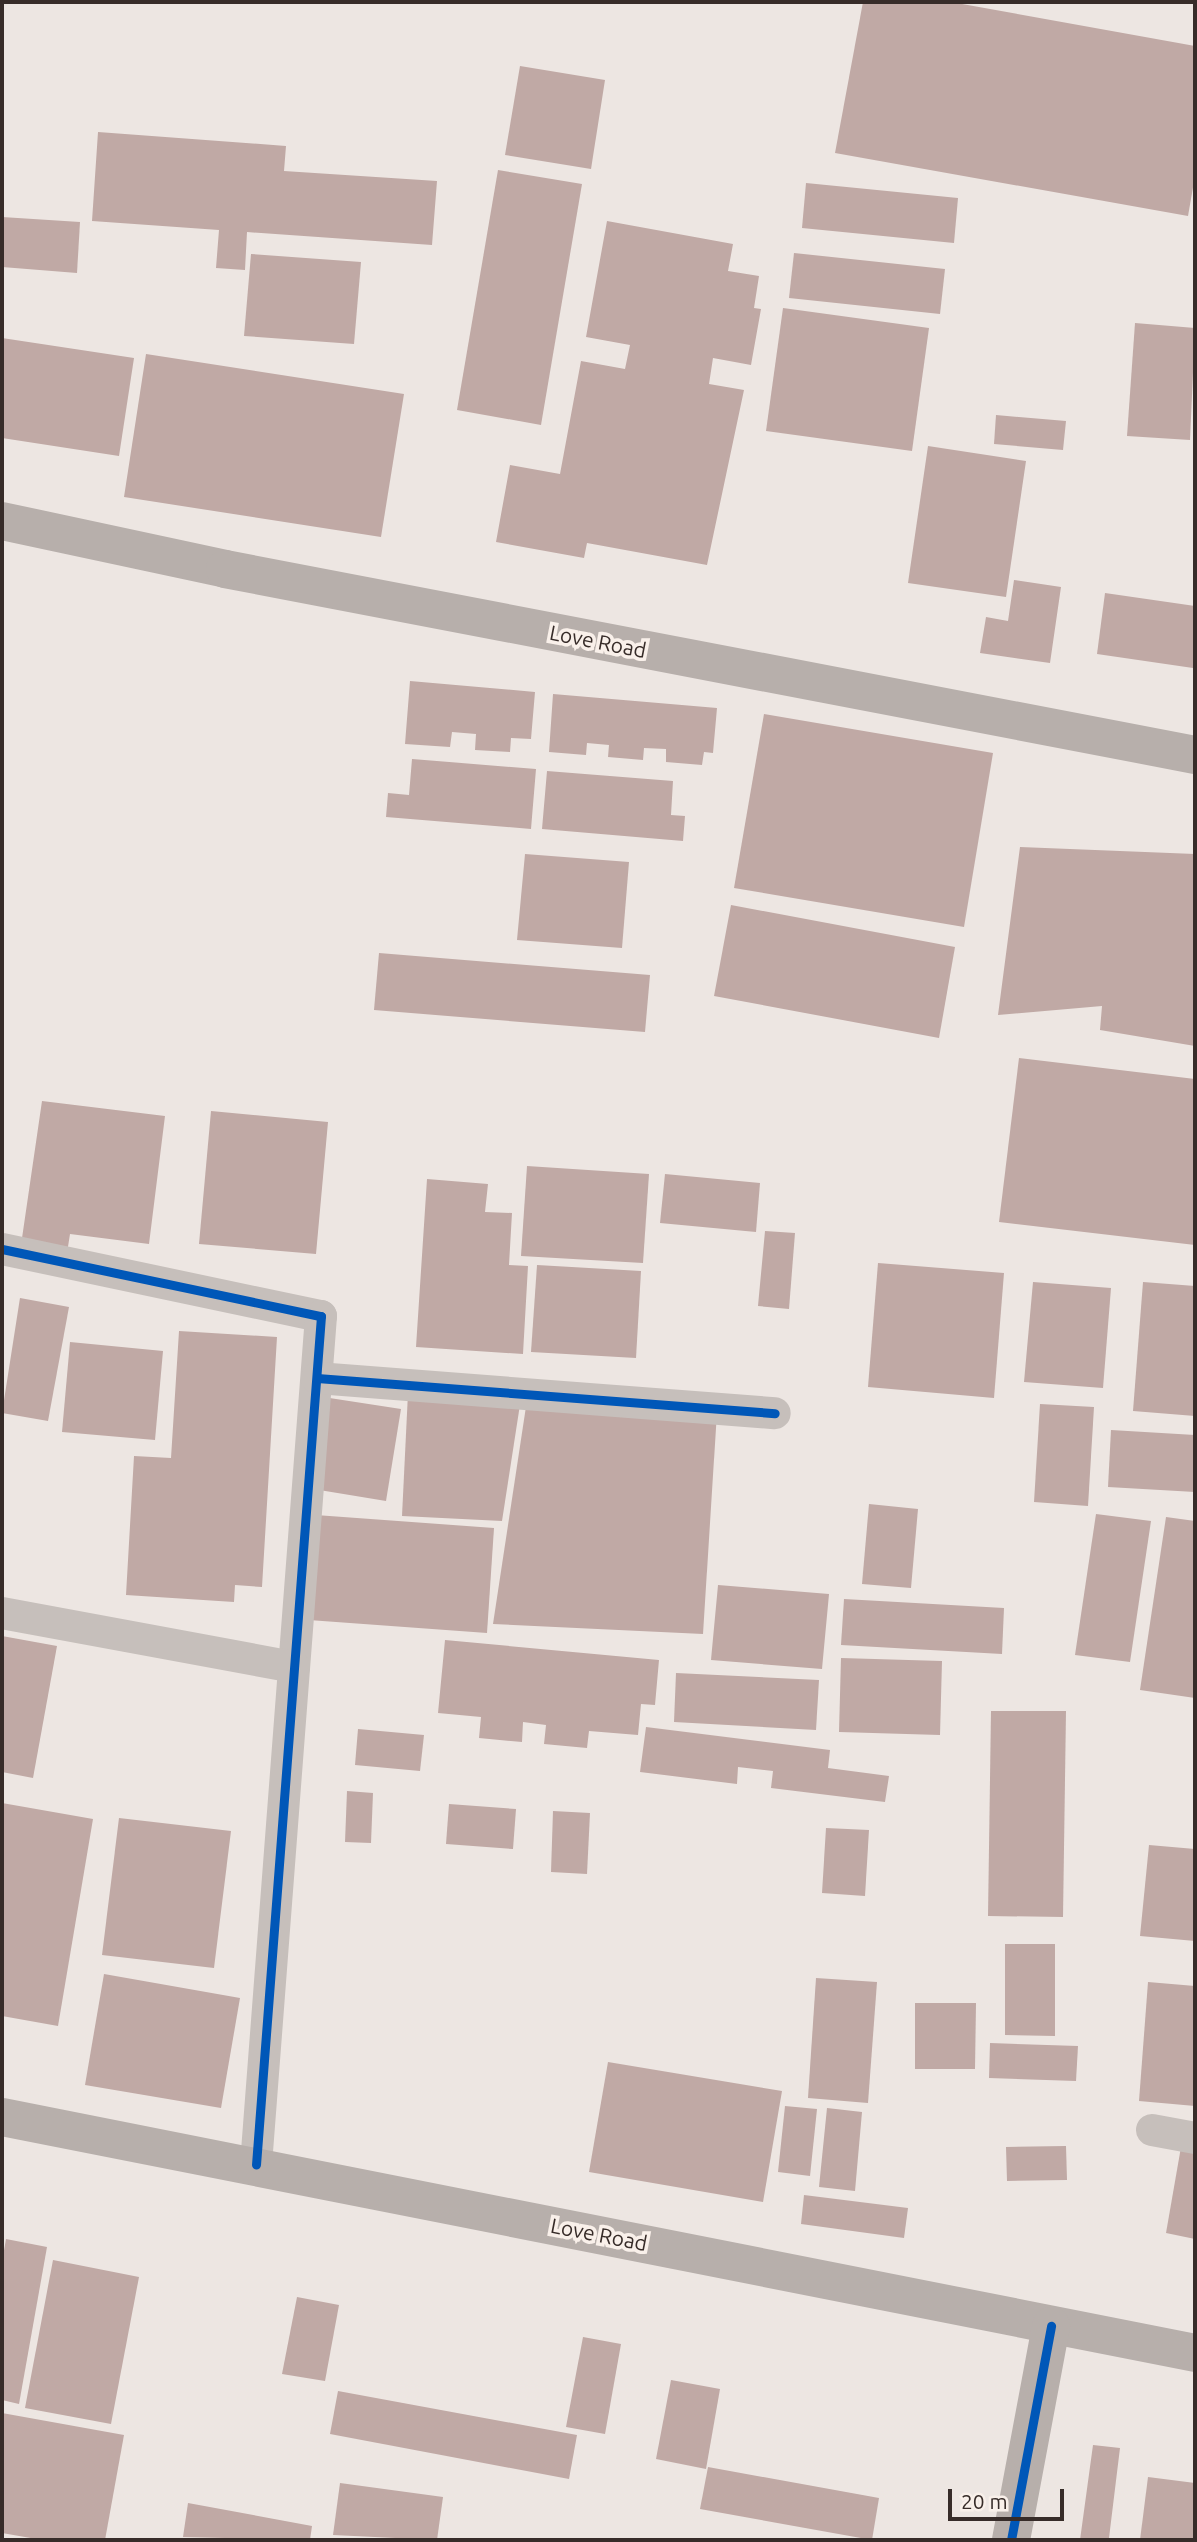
<!DOCTYPE html>
<style>
body{margin:0}
#map{position:relative;width:1197px;height:2542px;overflow:hidden;background:#ede6e2;font-family:Ubuntu,sans-serif}
div>[style]{position:absolute}
.building>*{inset:0;background:#c0a9a5}
.street>*{height:32px;margin:-16px;padding:0 16px;transform-origin:16px;border-radius:16px;background:#c6bfbb}
.secondary>*{height:38px;margin:-19px;padding:0 19px;transform-origin:19px;border-radius:19px;background:#b7afab}
.cycleway>*{height:9px;margin:-4.5px;padding:0 4.5px;transform-origin:4.5px;border-radius:4.5px;background:#0057b8}
span{translate:-50% -50%;white-space:nowrap;text-align:center;line-height:1.15;-webkit-text-stroke:7px #f9f0ea;paint-order:stroke}
.street-label{font-size:21px;color:#372c29}
.frame{position:absolute;inset:0;border:4px solid #372c29;pointer-events:none}
.scale{position:absolute;left:948px;top:2489px;width:116px;height:32px;box-sizing:border-box;border:4px solid #372c29;border-top:0;padding-left:9px;font-size:21px;line-height:24px;white-space:nowrap;color:#372c29;-webkit-text-stroke:5px #f9f0ea;paint-order:stroke}
</style>
<div id="map">
<div class="building">
<i style="clip-path:polygon(863px 2px,951px 2px,1195px 46px,1195px 176px,1188px 216px,835px 153px)"></i>
<i style="clip-path:polygon(520px 66px,605px 80px,591px 169px,505px 155px)"></i>
<i style="clip-path:polygon(98px 132px,286px 146px,284px 171px,437px 181px,432px 245px,247px 232px,245px 270px,216px 268px,219px 230px,92px 221px)"></i>
<i style="clip-path:polygon(498px 170px,582px 184px,541px 425px,457px 410px)"></i>
<i style="clip-path:polygon(806px 183px,958px 198px,954px 243px,802px 228px)"></i>
<i style="clip-path:polygon(2px 217px,80px 222px,77px 273px,2px 267px)"></i>
<i style="clip-path:polygon(607px 221px,733px 244px,728px 271px,759px 276px,754px 308px,761px 309px,751px 365px,713px 358px,709px 384px,744px 390px,707px 565px,587px 543px,584px 558px,496px 542px,510px 465px,560px 474px,581px 361px,625px 369px,630px 345px,586px 337px)"></i>
<i style="clip-path:polygon(794px 253px,945px 269px,940px 314px,789px 298px)"></i>
<i style="clip-path:polygon(251px 254px,361px 262px,354px 344px,244px 336px)"></i>
<i style="clip-path:polygon(783px 308px,929px 328px,912px 451px,766px 431px)"></i>
<i style="clip-path:polygon(1135px 323px,1195px 328px,1190px 440px,1127px 436px)"></i>
<i style="clip-path:polygon(2px 338px,134px 358px,119px 456px,2px 438px)"></i>
<i style="clip-path:polygon(146px 354px,404px 394px,381px 537px,124px 497px)"></i>
<i style="clip-path:polygon(996px 415px,1066px 421px,1063px 450px,994px 444px)"></i>
<i style="clip-path:polygon(928px 446px,1026px 461px,1006px 597px,908px 583px)"></i>
<i style="clip-path:polygon(1014px 580px,1061px 587px,1050px 663px,980px 653px,986px 617px,1008px 621px)"></i>
<i style="clip-path:polygon(1105px 593px,1195px 606px,1193px 668px,1097px 654px)"></i>
<i style="clip-path:polygon(410px 681px,535px 692px,531px 739px,511px 738px,510px 752px,475px 750px,476px 734px,452px 732px,450px 747px,405px 744px)"></i>
<i style="clip-path:polygon(553px 694px,717px 708px,713px 753px,704px 752px,702px 765px,666px 762px,666px 749px,644px 748px,643px 760px,608px 757px,609px 745px,587px 743px,586px 755px,549px 752px)"></i>
<i style="clip-path:polygon(764px 714px,993px 753px,964px 927px,734px 888px)"></i>
<i style="clip-path:polygon(412px 759px,536px 769px,531px 829px,386px 817px,388px 793px,409px 795px)"></i>
<i style="clip-path:polygon(547px 771px,673px 781px,671px 815px,685px 816px,683px 841px,542px 829px)"></i>
<i style="clip-path:polygon(1020px 847px,1195px 854px,1195px 1046px,1100px 1030px,1102px 1006px,998px 1015px)"></i>
<i style="clip-path:polygon(525px 854px,629px 862px,622px 948px,517px 940px)"></i>
<i style="clip-path:polygon(731px 905px,955px 947px,939px 1038px,714px 996px)"></i>
<i style="clip-path:polygon(379px 953px,650px 975px,645px 1032px,374px 1010px)"></i>
<i style="clip-path:polygon(1019px 1058px,1195px 1079px,1195px 1245px,999px 1222px)"></i>
<i style="clip-path:polygon(42px 1101px,165px 1116px,149px 1244px,70px 1234px,67px 1253px,21px 1245px)"></i>
<i style="clip-path:polygon(211px 1111px,328px 1122px,316px 1254px,199px 1244px)"></i>
<i style="clip-path:polygon(527px 1166px,649px 1174px,643px 1263px,521px 1256px)"></i>
<i style="clip-path:polygon(665px 1174px,760px 1183px,756px 1232px,660px 1223px)"></i>
<i style="clip-path:polygon(427px 1179px,488px 1184px,485px 1212px,512px 1213px,509px 1265px,528px 1266px,523px 1354px,416px 1347px)"></i>
<i style="clip-path:polygon(765px 1231px,795px 1233px,789px 1309px,758px 1306px)"></i>
<i style="clip-path:polygon(878px 1263px,1004px 1273px,994px 1398px,868px 1387px)"></i>
<i style="clip-path:polygon(537px 1265px,641px 1271px,636px 1358px,531px 1352px)"></i>
<i style="clip-path:polygon(1033px 1282px,1111px 1288px,1103px 1388px,1024px 1382px)"></i>
<i style="clip-path:polygon(1143px 1282px,1195px 1286px,1195px 1416px,1133px 1411px)"></i>
<i style="clip-path:polygon(20px 1298px,69px 1307px,48px 1421px,2px 1413px)"></i>
<i style="clip-path:polygon(179px 1331px,277px 1337px,262px 1587px,235px 1585px,234px 1602px,126px 1595px,134px 1456px,171px 1458px)"></i>
<i style="clip-path:polygon(70px 1342px,163px 1351px,155px 1440px,62px 1432px)"></i>
<i style="clip-path:polygon(408px 1393px,521px 1398px,502px 1521px,402px 1516px)"></i>
<i style="clip-path:polygon(310px 1395px,401px 1409px,386px 1501px,295px 1486px)"></i>
<i style="clip-path:polygon(527px 1400px,717px 1412px,703px 1634px,493px 1624px)"></i>
<i style="clip-path:polygon(1040px 1404px,1094px 1407px,1088px 1506px,1034px 1502px)"></i>
<i style="clip-path:polygon(1111px 1430px,1195px 1435px,1195px 1492px,1108px 1487px)"></i>
<i style="clip-path:polygon(869px 1504px,918px 1509px,911px 1588px,862px 1584px)"></i>
<i style="clip-path:polygon(302px 1514px,494px 1528px,487px 1633px,295px 1619px)"></i>
<i style="clip-path:polygon(1096px 1514px,1151px 1521px,1130px 1662px,1075px 1655px)"></i>
<i style="clip-path:polygon(1166px 1517px,1195px 1521px,1195px 1698px,1140px 1690px)"></i>
<i style="clip-path:polygon(718px 1585px,829px 1594px,822px 1669px,711px 1660px)"></i>
<i style="clip-path:polygon(844px 1599px,1004px 1608px,1002px 1654px,841px 1645px)"></i>
<i style="clip-path:polygon(2px 1636px,57px 1646px,33px 1778px,2px 1772px)"></i>
<i style="clip-path:polygon(445px 1640px,659px 1660px,655px 1705px,641px 1704px,638px 1735px,589px 1731px,587px 1748px,544px 1744px,546px 1725px,523px 1722px,522px 1742px,479px 1738px,481px 1717px,438px 1713px)"></i>
<i style="clip-path:polygon(841px 1658px,942px 1661px,940px 1735px,839px 1732px)"></i>
<i style="clip-path:polygon(676px 1673px,819px 1680px,816px 1730px,674px 1722px)"></i>
<i style="clip-path:polygon(991px 1711px,1066px 1711px,1063px 1917px,988px 1916px)"></i>
<i style="clip-path:polygon(646px 1727px,830px 1750px,828px 1768px,889px 1776px,885px 1802px,771px 1788px,773px 1771px,738px 1767px,737px 1784px,640px 1772px)"></i>
<i style="clip-path:polygon(358px 1729px,424px 1735px,420px 1771px,355px 1765px)"></i>
<i style="clip-path:polygon(347px 1791px,373px 1793px,371px 1843px,345px 1842px)"></i>
<i style="clip-path:polygon(2px 1803px,93px 1819px,58px 2026px,2px 2016px)"></i>
<i style="clip-path:polygon(449px 1804px,516px 1809px,513px 1849px,446px 1844px)"></i>
<i style="clip-path:polygon(553px 1811px,590px 1813px,587px 1874px,551px 1872px)"></i>
<i style="clip-path:polygon(119px 1818px,231px 1831px,214px 1968px,102px 1955px)"></i>
<i style="clip-path:polygon(826px 1828px,869px 1830px,865px 1896px,822px 1893px)"></i>
<i style="clip-path:polygon(1149px 1845px,1195px 1849px,1195px 1941px,1140px 1936px)"></i>
<i style="clip-path:polygon(1005px 1944px,1055px 1944px,1055px 2036px,1005px 2035px)"></i>
<i style="clip-path:polygon(104px 1974px,240px 1998px,221px 2108px,85px 2085px)"></i>
<i style="clip-path:polygon(816px 1978px,877px 1982px,868px 2103px,808px 2098px)"></i>
<i style="clip-path:polygon(1148px 1982px,1195px 1986px,1195px 2106px,1139px 2101px)"></i>
<i style="clip-path:polygon(915px 2003px,976px 2003px,975px 2069px,915px 2069px)"></i>
<i style="clip-path:polygon(990px 2043px,1078px 2046px,1076px 2081px,989px 2078px)"></i>
<i style="clip-path:polygon(608px 2062px,782px 2091px,763px 2202px,589px 2172px)"></i>
<i style="clip-path:polygon(785px 2106px,817px 2109px,810px 2176px,778px 2172px)"></i>
<i style="clip-path:polygon(827px 2108px,862px 2112px,855px 2191px,819px 2187px)"></i>
<i style="clip-path:polygon(1066px 2146px,1067px 2180px,1007px 2181px,1006px 2147px)"></i>
<i style="clip-path:polygon(1181px 2147px,1195px 2149px,1195px 2239px,1166px 2233px)"></i>
<i style="clip-path:polygon(804px 2195px,908px 2208px,904px 2238px,801px 2224px)"></i>
<i style="clip-path:polygon(6px 2239px,47px 2247px,19px 2404px,2px 2400px,2px 2262px)"></i>
<i style="clip-path:polygon(53px 2260px,139px 2277px,111px 2424px,25px 2408px)"></i>
<i style="clip-path:polygon(297px 2297px,339px 2305px,325px 2381px,282px 2374px)"></i>
<i style="clip-path:polygon(583px 2337px,621px 2344px,605px 2434px,566px 2427px)"></i>
<i style="clip-path:polygon(671px 2380px,720px 2389px,706px 2469px,656px 2459px)"></i>
<i style="clip-path:polygon(338px 2391px,577px 2435px,569px 2479px,330px 2434px)"></i>
<i style="clip-path:polygon(2px 2413px,124px 2435px,105px 2540px,42px 2540px,2px 2533px)"></i>
<i style="clip-path:polygon(1093px 2445px,1120px 2448px,1109px 2538px,1116px 2540px,1080px 2540px)"></i>
<i style="clip-path:polygon(708px 2467px,879px 2498px,872px 2540px,700px 2509px)"></i>
<i style="clip-path:polygon(1148px 2477px,1195px 2483px,1195px 2540px,1140px 2540px)"></i>
<i style="clip-path:polygon(340px 2483px,443px 2497px,437px 2540px,333px 2535px)"></i>
<i style="clip-path:polygon(188px 2503px,312px 2526px,310px 2540px,183px 2537px)"></i>
</div>
<div class="street">
<i style="left:2px;top:1249px;width:326px;rotate:11.9deg"></i>
<i style="left:321px;top:1316px;width:851px;rotate:94.38deg"></i>
<i style="left:317px;top:1378px;width:459px;rotate:4.4deg"></i>
<i style="left:2px;top:1613px;width:297px;rotate:10.5deg"></i>
<i style="left:1152px;top:2130px;width:44px;rotate:10.5deg"></i>
</div>
<div class="secondary">
<i style="left:2px;top:521px;width:228px;rotate:12.1deg"></i>
<i style="left:225px;top:569px;width:988px;rotate:10.85deg"></i>
<i style="left:2px;top:2117px;width:1216px;rotate:11.19deg"></i>
<i style="left:1011px;top:2540px;width:218px;rotate:-79.4deg"></i>
</div>
<div class="cycleway">
<i style="left:2px;top:1249px;width:326px;rotate:11.9deg"></i>
<i style="left:321px;top:1316px;width:851px;rotate:94.38deg"></i>
<i style="left:317px;top:1378px;width:459px;rotate:4.4deg"></i>
<i style="left:1011px;top:2540px;width:218px;rotate:-79.4deg"></i>
</div>
<div class="street-label">
<span style="left:598px;top:641px;rotate:11deg">Love Road</span>
<span style="left:599px;top:2234px;rotate:11deg">Love Road</span>
</div>
<div class="frame"></div>
<div class="scale">20 m</div>
</div>
